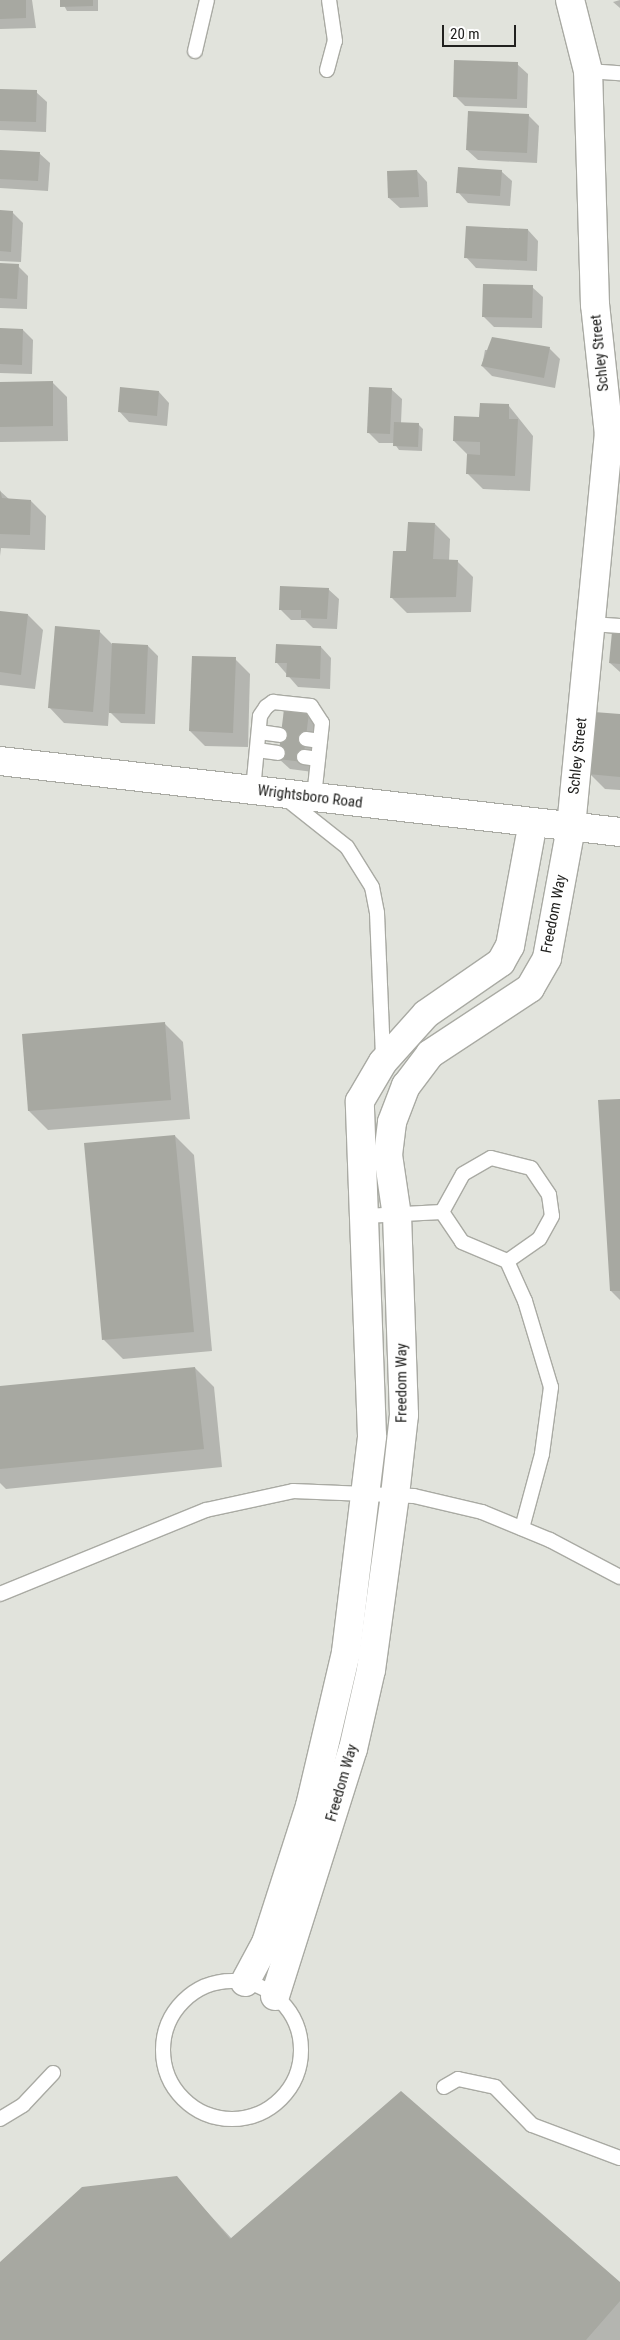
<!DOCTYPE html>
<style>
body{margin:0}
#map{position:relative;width:620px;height:2340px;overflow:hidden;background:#e1e3dc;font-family:"Roboto Condensed",sans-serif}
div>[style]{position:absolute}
.shadow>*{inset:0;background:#0003}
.building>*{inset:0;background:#a7a8a1}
.roads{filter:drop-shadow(1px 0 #a9aaa3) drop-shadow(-1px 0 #a9aaa3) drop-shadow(0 1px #a9aaa3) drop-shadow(0 -1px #a9aaa3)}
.lane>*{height:14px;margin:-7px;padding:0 7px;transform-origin:7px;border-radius:7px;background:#fff}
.lane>.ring{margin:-7px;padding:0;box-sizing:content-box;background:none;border:14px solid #fff;border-radius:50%}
.street>*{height:28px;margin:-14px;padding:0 14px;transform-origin:14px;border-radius:14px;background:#fff}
.secondary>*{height:28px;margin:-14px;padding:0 14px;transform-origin:14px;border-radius:14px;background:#fff}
span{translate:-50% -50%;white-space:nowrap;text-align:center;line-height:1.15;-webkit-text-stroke:4px #fff;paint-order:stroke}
.street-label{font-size:15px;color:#21211f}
.scale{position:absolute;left:442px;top:25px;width:74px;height:22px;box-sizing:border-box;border:2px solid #21211f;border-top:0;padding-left:6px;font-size:15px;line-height:18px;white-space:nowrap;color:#21211f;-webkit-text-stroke:4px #fff;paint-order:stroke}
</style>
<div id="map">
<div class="shadow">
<i style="clip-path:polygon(0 0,32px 0,36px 28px,0 29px)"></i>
<i style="clip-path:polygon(61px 0,98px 0,98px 11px,67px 11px)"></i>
<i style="clip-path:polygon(620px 0,620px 8px,613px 2px)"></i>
<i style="clip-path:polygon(517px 64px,528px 74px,527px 108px,465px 106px,455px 96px)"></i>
<i style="clip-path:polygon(0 91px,36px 92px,47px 102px,46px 132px,0 130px)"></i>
<i style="clip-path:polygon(528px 115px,539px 126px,537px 163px,478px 160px,467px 150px)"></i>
<i style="clip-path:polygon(0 151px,39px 153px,50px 163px,48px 191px,0 188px)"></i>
<i style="clip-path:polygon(417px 171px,427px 182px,428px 207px,400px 208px,389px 198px)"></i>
<i style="clip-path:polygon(501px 171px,512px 181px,510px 206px,468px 203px,458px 192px)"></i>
<i style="clip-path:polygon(0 212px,12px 212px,23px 223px,21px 262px,0 261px)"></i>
<i style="clip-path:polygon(528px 230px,538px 241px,537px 271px,476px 268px,466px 257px)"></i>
<i style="clip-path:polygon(0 265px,18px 266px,28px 276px,27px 309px,0 308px)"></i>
<i style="clip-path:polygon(532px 287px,543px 297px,542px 328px,494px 327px,484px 317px)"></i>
<i style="clip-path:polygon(0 329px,23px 330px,33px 340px,32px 374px,0 373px)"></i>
<i style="clip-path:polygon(549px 348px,560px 359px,555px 388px,492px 376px,482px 366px,485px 350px)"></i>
<i style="clip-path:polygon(52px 382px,67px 397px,68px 441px,0 442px,0 383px)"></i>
<i style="clip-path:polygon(391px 389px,402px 399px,401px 423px,418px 424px,423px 429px,422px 451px,399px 450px,394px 443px,379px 443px,368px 432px)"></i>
<i style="clip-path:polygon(159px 392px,169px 403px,167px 426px,129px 422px,119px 411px)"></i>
<i style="clip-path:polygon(509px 406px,533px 436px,530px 491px,483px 489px,468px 474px,468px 455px,454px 441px,480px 418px)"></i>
<i style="clip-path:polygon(0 491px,10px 500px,31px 501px,46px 516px,45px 550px,1px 548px,0 556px)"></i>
<i style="clip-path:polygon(435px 524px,450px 539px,449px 561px,457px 561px,473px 577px,471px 612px,407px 613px,392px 598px,408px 553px)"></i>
<i style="clip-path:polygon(328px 589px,339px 599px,337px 629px,313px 628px,305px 620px,291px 620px,280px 609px)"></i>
<i style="clip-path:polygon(0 612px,28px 615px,43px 630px,35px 689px,0 685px)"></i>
<i style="clip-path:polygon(99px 631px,112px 644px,148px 646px,158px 656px,155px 724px,121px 723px,109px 711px,108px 726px,64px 723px,49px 707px)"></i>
<i style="clip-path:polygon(620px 634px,620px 672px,610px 663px)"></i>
<i style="clip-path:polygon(321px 647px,331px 658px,330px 689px,298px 687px,277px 663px)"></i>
<i style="clip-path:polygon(235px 659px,250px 674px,248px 747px,205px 746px,190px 731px)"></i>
<i style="clip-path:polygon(309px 713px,319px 724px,313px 772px,290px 769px,279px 759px)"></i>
<i style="clip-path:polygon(620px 715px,620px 790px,605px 789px,590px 774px)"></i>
<i style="clip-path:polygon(164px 1023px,183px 1042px,190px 1119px,48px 1130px,29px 1111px,23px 1035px)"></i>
<i style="clip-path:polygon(620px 1100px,620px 1300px,611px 1291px)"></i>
<i style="clip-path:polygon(175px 1136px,194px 1155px,212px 1351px,123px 1359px,104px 1340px)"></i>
<i style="clip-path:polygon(195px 1368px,214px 1387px,222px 1467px,6px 1489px,0 1483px,0 1387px)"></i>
<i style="clip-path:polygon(176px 2178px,232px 2239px,620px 2284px,620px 2340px,0 2340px,0 2263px)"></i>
</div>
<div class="building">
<i style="clip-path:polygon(0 0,26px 0,26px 18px,0 19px)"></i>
<i style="clip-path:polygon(60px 0,93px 0,93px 6px,60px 7px)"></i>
<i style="clip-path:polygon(454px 60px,518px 62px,517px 99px,453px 97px)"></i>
<i style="clip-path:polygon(0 89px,37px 90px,36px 122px,0 121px)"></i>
<i style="clip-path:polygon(468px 111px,529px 114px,527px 153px,466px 150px)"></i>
<i style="clip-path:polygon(0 150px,40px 152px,38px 181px,0 179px)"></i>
<i style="clip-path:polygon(458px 167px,502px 170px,500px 196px,456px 193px)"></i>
<i style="clip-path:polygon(417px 170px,419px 197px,388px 198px,387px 171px)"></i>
<i style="clip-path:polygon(0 210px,13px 211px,11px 252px,0 251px)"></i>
<i style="clip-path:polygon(466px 226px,528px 229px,527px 261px,464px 258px)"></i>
<i style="clip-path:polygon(0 263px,19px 264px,17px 299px,0 298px)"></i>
<i style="clip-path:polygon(483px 284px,533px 285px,532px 318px,482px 317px)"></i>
<i style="clip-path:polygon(0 328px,23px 329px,22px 365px,0 364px)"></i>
<i style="clip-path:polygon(492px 337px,550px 347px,544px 378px,481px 366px)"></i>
<i style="clip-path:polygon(53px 381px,53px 426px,0 427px,0 382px)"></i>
<i style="clip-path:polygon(120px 387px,159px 391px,157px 416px,118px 412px)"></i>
<i style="clip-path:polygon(369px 387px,392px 388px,390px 434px,367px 433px)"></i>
<i style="clip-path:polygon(480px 403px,509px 404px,509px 419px,518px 419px,515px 476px,466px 474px,467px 454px,480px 455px,480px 442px,453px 441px,454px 416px,479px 417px)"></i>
<i style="clip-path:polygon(394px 422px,419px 423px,418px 447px,393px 446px)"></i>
<i style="clip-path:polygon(0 490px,2px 498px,31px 500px,30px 535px,0 534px)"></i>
<i style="clip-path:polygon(408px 522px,435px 523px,433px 559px,458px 560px,456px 597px,390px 598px,393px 551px,406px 551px)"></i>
<i style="clip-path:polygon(280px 586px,329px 588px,327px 619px,301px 618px,301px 610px,279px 610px)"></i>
<i style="clip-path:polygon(0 611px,28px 614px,21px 675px,0 672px)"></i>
<i style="clip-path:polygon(55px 626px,100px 630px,93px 712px,48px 708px)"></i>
<i style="clip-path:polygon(612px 632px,620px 633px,620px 664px,609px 663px)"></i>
<i style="clip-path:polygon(112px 643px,148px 645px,145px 714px,109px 713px)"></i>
<i style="clip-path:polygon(276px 644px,321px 646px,320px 679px,286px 677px,287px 663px,275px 663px)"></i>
<i style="clip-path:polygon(192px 656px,236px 657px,233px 733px,189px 731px)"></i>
<i style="clip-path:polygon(284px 709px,309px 712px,303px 762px,278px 759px)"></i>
<i style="clip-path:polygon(594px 712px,620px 714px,620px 777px,588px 774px)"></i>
<i style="clip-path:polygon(165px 1022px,171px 1100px,28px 1111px,22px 1034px)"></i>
<i style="clip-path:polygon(620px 1099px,620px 1291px,610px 1291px,598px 1100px)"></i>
<i style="clip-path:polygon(175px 1135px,194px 1332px,102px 1340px,84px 1143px)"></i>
<i style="clip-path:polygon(195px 1367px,204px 1449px,0 1469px,0 1386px)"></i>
<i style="clip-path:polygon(401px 2091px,620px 2282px,620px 2301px,586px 2340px,0 2340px,0 2262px,82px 2187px,177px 2176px,230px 2239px)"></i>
</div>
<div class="roads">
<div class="lane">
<i style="left:195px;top:51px;width:52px;rotate:-76.8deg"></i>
<i style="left:327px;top:70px;width:30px;rotate:-75deg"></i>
<i style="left:335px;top:41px;width:41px;rotate:-98.3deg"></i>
<i style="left:588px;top:71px;width:32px;rotate:4deg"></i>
<i style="left:591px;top:624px;width:29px;rotate:4deg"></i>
<i style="left:259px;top:732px;width:21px;rotate:8deg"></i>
<i style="left:306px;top:739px;width:14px;rotate:8deg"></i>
<i style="left:257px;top:750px;width:21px;rotate:8deg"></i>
<i style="left:304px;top:757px;width:14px;rotate:8deg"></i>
<i style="left:253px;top:790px;width:74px;rotate:-84.6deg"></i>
<i style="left:260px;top:716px;width:11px;rotate:-56deg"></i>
<i style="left:266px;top:707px;width:9px;rotate:-36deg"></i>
<i style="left:273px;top:702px;width:38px;rotate:6deg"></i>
<i style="left:311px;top:706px;width:20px;rotate:57deg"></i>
<i style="left:322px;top:723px;width:74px;rotate:96.2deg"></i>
<i style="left:284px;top:797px;width:80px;rotate:38.4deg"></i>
<i style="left:347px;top:847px;width:47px;rotate:58deg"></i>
<i style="left:372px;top:887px;width:26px;rotate:79deg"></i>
<i style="left:377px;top:913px;width:146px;rotate:87.6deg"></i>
<i style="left:442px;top:1212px;width:36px;rotate:56deg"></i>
<i style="left:462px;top:1242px;width:49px;rotate:22.9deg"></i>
<i style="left:365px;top:1216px;width:77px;rotate:-3deg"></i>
<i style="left:442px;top:1212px;width:43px;rotate:-61.1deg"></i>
<i style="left:463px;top:1174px;width:32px;rotate:-30deg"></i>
<i style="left:491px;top:1158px;width:41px;rotate:14deg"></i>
<i style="left:531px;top:1168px;width:32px;rotate:56deg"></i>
<i style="left:549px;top:1195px;width:21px;rotate:82deg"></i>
<i style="left:552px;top:1216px;width:26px;rotate:119deg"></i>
<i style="left:539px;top:1239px;width:39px;rotate:145deg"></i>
<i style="left:507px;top:1261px;width:44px;rotate:65.8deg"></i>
<i style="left:525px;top:1301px;width:90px;rotate:73.2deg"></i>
<i style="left:551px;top:1387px;width:68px;rotate:97.7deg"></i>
<i style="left:542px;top:1454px;width:77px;rotate:105.1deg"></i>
<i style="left:0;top:1594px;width:222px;rotate:-22.2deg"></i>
<i style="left:206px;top:1510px;width:89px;rotate:-12.3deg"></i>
<i style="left:293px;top:1491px;width:121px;rotate:2.4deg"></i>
<i style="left:414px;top:1496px;width:70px;rotate:13.2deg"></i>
<i style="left:482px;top:1512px;width:74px;rotate:22.4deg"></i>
<i style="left:550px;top:1540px;width:79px;rotate:27.9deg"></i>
<i class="ring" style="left:163px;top:1981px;width:124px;height:124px"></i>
<i style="left:444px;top:2087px;width:16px;rotate:-30deg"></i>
<i style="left:458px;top:2079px;width:38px;rotate:12deg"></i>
<i style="left:495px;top:2087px;width:53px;rotate:45.8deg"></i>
<i style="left:532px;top:2125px;width:94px;rotate:20.6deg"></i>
<i style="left:0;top:2119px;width:27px;rotate:-31deg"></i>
<i style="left:23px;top:2105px;width:44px;rotate:-46.8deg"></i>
</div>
<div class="street">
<i style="left:245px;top:1982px;width:44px;rotate:-61.7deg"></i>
<i style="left:266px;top:1943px;width:144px;rotate:-72.2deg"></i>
<i style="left:310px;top:1806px;width:158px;rotate:-76.8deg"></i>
<i style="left:346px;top:1652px;width:218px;rotate:-83.1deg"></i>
<i style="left:372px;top:1436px;width:335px;rotate:-92.1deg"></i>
<i style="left:360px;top:1101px;width:45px;rotate:-59.5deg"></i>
<i style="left:383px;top:1062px;width:64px;rotate:-48.1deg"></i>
<i style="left:426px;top:1014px;width:91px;rotate:-34.7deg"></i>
<i style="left:501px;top:962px;width:18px;rotate:-61deg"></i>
<i style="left:510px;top:946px;width:126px;rotate:-79.5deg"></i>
<i style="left:275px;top:1996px;width:259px;rotate:-72.5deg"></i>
<i style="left:353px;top:1749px;width:81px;rotate:-77.2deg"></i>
<i style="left:371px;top:1670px;width:177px;rotate:-82.2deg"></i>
<i style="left:395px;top:1495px;width:81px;rotate:-83.6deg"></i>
<i style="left:404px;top:1415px;width:199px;rotate:-92deg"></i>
<i style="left:397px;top:1216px;width:62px;rotate:-98.4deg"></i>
<i style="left:388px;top:1155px;width:33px;rotate:-83deg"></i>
<i style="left:392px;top:1122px;width:39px;rotate:-69deg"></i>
<i style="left:406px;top:1086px;width:40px;rotate:-53deg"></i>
<i style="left:430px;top:1054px;width:120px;rotate:-33.4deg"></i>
<i style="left:530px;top:988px;width:34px;rotate:-60deg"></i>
<i style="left:547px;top:958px;width:133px;rotate:-79.6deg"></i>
<i style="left:571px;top:827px;width:394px;rotate:-84.5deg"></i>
<i style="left:609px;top:435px;width:131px;rotate:-96.1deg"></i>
<i style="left:595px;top:305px;width:234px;rotate:-91.7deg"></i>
<i style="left:588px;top:71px;width:73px;rotate:-104.2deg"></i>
</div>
<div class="secondary">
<i style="left:0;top:761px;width:624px;rotate:6.53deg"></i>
</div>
</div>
<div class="street-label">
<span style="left:600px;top:353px;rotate:-96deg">Schley Street</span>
<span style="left:578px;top:756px;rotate:-84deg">Schley Street</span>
<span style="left:310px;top:797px;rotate:7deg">Wrightsboro Road</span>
<span style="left:554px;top:914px;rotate:-79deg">Freedom Way</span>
<span style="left:402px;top:1383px;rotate:-90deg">Freedom Way</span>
<span style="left:342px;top:1783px;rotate:-74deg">Freedom Way</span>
</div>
<div class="scale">20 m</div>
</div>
